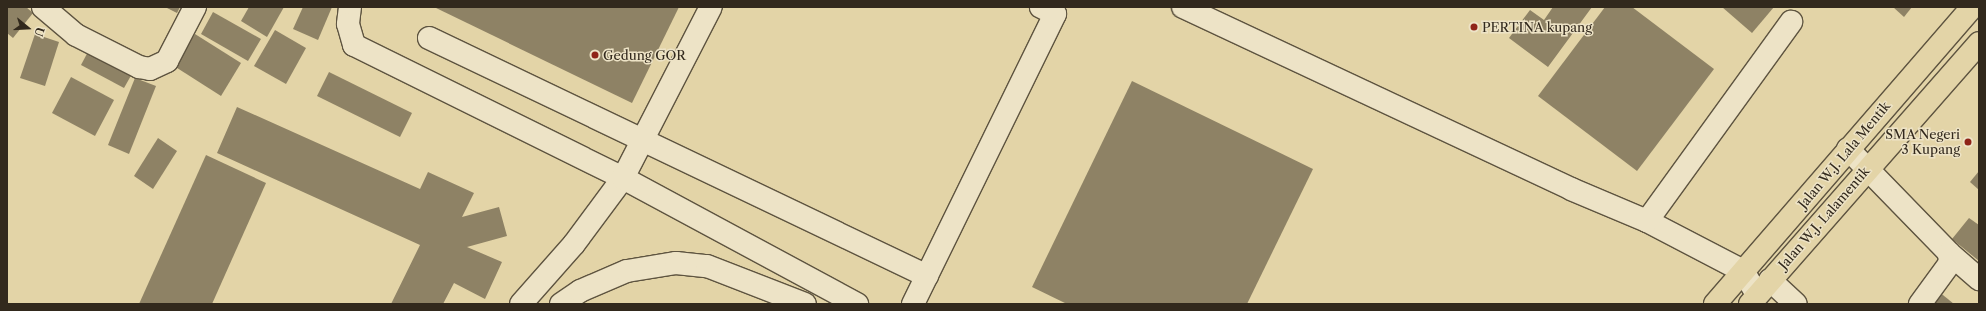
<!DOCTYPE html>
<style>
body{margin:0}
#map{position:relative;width:1986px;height:311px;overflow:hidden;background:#e3d4a7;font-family:"Libre Caslon Text",serif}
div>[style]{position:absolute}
.building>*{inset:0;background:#8e8265}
.roads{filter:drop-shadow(1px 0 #5e5440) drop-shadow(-1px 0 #5e5440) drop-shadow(0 1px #5e5440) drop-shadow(0 -1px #5e5440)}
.minor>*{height:22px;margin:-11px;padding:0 11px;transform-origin:11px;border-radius:11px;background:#ede3c6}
.major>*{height:22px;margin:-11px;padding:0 11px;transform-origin:11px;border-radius:11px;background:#e3d4a7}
.dots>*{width:11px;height:11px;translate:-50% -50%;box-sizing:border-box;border:2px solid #ede3c6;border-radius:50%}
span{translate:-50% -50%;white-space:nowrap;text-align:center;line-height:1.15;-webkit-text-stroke:3px #ede3c6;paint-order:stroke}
.poi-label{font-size:13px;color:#32291d}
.left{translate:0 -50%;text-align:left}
.right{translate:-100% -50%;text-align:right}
.street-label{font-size:13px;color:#32291d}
.frame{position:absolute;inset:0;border:8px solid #32291d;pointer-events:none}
.north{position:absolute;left:8px;top:8px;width:40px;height:40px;-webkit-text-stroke:3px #ede3c6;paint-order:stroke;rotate:108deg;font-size:11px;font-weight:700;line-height:16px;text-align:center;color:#32291d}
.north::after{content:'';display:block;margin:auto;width:14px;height:18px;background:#32291d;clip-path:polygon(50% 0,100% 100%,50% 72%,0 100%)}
</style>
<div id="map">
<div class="building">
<i style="clip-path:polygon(7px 7px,26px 7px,33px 13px,13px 38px,7px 33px)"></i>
<i style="clip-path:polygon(165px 7px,180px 7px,177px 13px)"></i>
<i style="clip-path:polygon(249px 7px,284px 7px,267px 37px,241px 21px)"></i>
<i style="clip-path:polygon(303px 7px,332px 7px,318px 40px,293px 29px)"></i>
<i style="clip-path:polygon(434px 7px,679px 7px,632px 103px)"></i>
<i style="clip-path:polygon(1553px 7px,1592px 7px,1548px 67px,1509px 38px,1530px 10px,1544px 20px)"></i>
<i style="clip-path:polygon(1605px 7px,1632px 7px,1714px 69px,1637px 171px,1538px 96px)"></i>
<i style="clip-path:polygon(1722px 7px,1774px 7px,1752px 33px)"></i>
<i style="clip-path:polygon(1893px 7px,1912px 7px,1904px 17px)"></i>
<i style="clip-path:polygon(213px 12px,261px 39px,248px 61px,201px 34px)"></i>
<i style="clip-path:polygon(275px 30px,306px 48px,286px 84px,254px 66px)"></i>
<i style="clip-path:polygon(35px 34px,59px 42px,45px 86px,20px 78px)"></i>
<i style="clip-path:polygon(195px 34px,241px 63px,221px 96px,174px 66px)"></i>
<i style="clip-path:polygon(90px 48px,133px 72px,124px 88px,81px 65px)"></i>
<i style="clip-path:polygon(329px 72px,412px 113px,400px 137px,317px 96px)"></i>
<i style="clip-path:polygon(71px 77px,114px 100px,95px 136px,52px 113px)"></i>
<i style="clip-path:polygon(135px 78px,156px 86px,129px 154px,108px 145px)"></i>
<i style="clip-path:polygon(1132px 81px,1313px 169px,1247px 304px,1067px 304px,1032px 287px)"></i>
<i style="clip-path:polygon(237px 107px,420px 189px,428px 172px,474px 193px,462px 217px,499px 207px,507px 236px,467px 247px,502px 262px,485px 299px,454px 283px,443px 304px,391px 304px,420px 245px,217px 153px)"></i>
<i style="clip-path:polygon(158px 138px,177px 151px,153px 189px,134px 176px)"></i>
<i style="clip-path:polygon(206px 155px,266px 183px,212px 304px,139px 304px)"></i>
<i style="clip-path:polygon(1979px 171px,1979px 190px,1970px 182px)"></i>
<i style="clip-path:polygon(1969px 218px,1979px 225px,1979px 261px,1952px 239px)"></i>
<i style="clip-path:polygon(1938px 291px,1954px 304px,1927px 304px)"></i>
</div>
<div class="roads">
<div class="minor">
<i style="left:43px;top:7px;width:43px;rotate:40.3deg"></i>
<i style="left:76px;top:35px;width:71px;rotate:26.9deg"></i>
<i style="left:139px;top:67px;width:11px;rotate:10deg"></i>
<i style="left:150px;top:69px;width:19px;rotate:-25deg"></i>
<i style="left:167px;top:61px;width:61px;rotate:-62.6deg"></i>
<i style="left:350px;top:7px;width:17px;rotate:97deg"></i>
<i style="left:348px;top:24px;width:22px;rotate:74deg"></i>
<i style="left:354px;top:45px;width:300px;rotate:26.3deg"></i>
<i style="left:623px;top:178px;width:192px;rotate:-62.8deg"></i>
<i style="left:1183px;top:7px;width:429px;rotate:25.1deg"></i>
<i style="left:1571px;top:189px;width:82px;rotate:22.8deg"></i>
<i style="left:1647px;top:221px;width:108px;rotate:27.5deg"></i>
<i style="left:1743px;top:271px;width:27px;rotate:59deg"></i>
<i style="left:429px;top:38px;width:552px;rotate:25.54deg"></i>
<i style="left:1848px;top:149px;width:145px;rotate:45.8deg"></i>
<i style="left:1949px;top:253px;width:10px;rotate:84deg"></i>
<i style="left:1950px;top:263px;width:51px;rotate:126.2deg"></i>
<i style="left:1647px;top:221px;width:246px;rotate:-54.1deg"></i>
<i style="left:1949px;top:253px;width:40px;rotate:41deg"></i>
<i style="left:1770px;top:280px;width:35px;rotate:43deg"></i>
<i style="left:521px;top:304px;width:80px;rotate:-48.5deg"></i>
<i style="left:574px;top:244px;width:82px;rotate:-53.4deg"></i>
<i style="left:623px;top:178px;width:266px;rotate:28.3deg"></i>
<i style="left:561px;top:304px;width:23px;rotate:-34deg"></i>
<i style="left:580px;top:291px;width:51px;rotate:-23.1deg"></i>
<i style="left:627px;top:271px;width:50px;rotate:-9.3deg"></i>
<i style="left:676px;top:263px;width:31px;rotate:6deg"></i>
<i style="left:707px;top:266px;width:105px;rotate:21.2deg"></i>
<i style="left:913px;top:304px;width:323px;rotate:-63.9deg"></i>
<i style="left:1055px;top:14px;width:16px;rotate:-153deg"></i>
</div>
<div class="major">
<i style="left:1715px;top:304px;width:393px;rotate:-49.1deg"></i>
<i style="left:1750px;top:304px;width:347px;rotate:-48.7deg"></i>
</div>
</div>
<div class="dots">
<i style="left:1474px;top:27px;background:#8f2418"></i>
<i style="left:595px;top:55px;background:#8f2418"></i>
<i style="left:1968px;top:142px;background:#8f2418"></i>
</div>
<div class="poi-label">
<span class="left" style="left:1482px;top:27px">PERTINA kupang</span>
<span class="left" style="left:603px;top:55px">Gedung GOR</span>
<span class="right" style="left:1960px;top:142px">SMA Negeri<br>3 Kupang</span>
</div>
<div class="street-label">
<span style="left:1844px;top:155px;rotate:-50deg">Jalan W.J. Lala Mentik</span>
<span style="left:1824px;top:218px;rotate:-49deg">Jalan W.J. Lalamentik</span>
</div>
<div class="frame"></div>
<div class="north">U</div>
</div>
